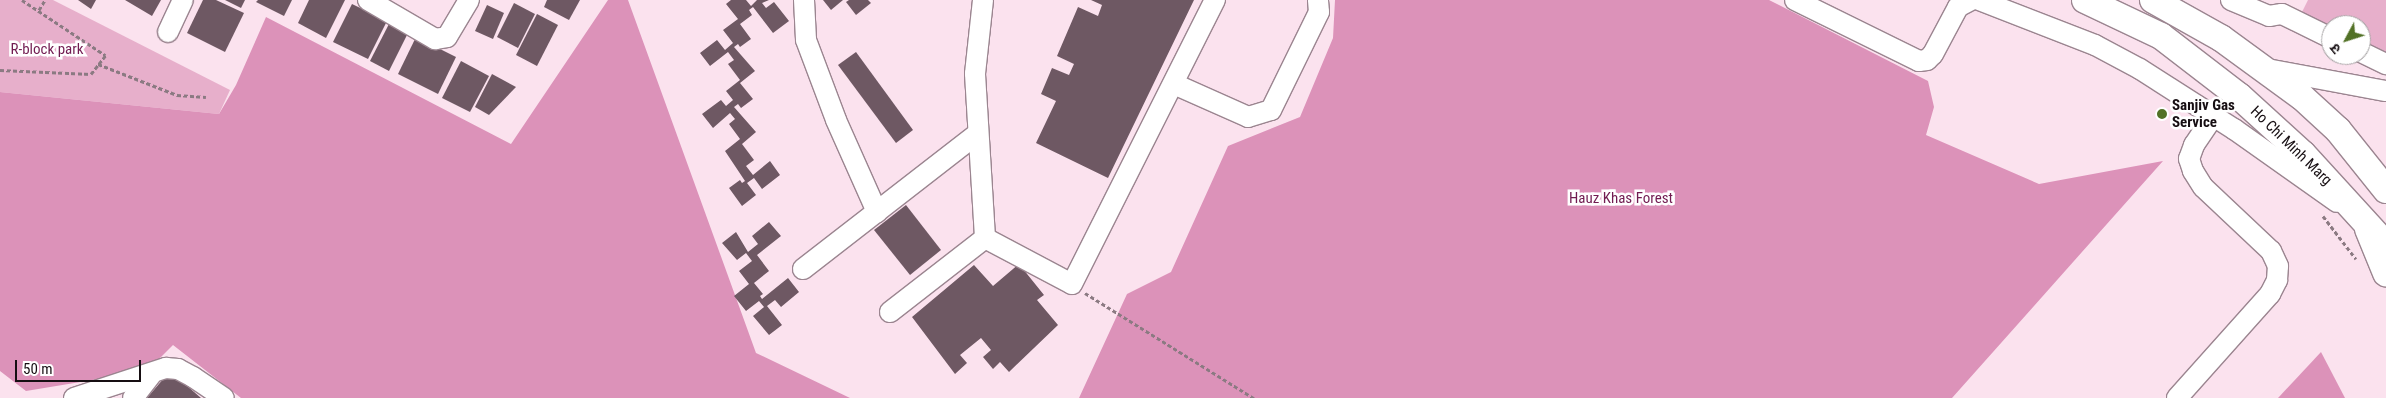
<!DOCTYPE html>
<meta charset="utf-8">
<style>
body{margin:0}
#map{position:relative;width:2386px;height:398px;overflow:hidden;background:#fbe2ee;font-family:"Roboto Condensed","Noto Sans Devanagari",sans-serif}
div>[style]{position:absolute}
.green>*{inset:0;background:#e7afcb}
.forest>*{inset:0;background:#dc92b9}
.building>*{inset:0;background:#6e5863}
.path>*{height:3px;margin-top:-1.5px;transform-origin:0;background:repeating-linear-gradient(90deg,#8b7a82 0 4px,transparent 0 6.5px)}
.roads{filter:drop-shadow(1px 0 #9b8590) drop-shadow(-1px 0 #9b8590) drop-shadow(0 1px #9b8590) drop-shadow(0 -1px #9b8590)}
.minor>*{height:20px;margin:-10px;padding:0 10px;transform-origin:10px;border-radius:10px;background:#fff}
.major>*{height:26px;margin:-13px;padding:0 13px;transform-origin:13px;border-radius:13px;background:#fff}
.dots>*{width:14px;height:14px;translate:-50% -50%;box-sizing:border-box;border:2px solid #fff;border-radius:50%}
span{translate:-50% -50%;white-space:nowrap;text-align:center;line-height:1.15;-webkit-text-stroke:5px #fff;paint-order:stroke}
.park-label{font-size:15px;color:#711b51}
.poi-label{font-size:15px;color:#160e12;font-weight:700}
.left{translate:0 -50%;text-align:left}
.street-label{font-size:15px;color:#160e12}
.north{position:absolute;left:2321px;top:15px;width:50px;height:50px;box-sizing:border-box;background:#fff;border:1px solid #a29fa0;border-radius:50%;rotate:230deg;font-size:14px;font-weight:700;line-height:20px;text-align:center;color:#160e12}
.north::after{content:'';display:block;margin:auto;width:18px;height:22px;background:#527126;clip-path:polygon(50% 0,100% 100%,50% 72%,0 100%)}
.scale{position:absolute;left:15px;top:360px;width:126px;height:22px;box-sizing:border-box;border:2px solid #160e12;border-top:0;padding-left:6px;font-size:15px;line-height:18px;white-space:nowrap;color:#160e12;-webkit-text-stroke:4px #fff;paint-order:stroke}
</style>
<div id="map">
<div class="green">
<i style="clip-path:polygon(0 0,53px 0,230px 90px,219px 114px,0 92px)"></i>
<i style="clip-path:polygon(2308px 0,2386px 0,2386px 56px,2361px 48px,2361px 25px,2331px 25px,2331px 32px,2300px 16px)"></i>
</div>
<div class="forest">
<i style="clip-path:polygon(608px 0,628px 0,756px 353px,850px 398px,241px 398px,173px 345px,147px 371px,26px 391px,0 371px,0 92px,219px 114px,236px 85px,266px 17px,511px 144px)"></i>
<i style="clip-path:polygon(1335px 0,1769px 0,1928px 81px,1934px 107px,1926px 135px,2039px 184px,2163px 161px,1952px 398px,1079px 398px,1127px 294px,1171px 272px,1228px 146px,1300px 117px,1333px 38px)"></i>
<i style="clip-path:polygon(2321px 352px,2345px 398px,2278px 398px)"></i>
</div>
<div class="building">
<i style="clip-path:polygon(78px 0,96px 0,91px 9px)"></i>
<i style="clip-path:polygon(125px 0,161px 0,152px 16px)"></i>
<i style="clip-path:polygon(203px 0,216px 0,244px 13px,225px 52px,187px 33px)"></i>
<i style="clip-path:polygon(225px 0,245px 0,241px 8px)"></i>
<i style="clip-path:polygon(258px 0,292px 0,284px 16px,256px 2px)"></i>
<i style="clip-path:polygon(309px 0,345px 0,326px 38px,298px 23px)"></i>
<i style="clip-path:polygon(547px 0,580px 0,569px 20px,544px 7px)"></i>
<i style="clip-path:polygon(731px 0,746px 0,751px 6px,757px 0,769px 0,762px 3px,766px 8px,774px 2px,789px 21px,773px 33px,753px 7px,749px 10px,752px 15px,740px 24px,751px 39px,740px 47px,738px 44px,734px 47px,755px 71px,740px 83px,753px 99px,741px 108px,738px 104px,734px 107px,756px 132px,742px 144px,754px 160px,746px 166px,753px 175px,770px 161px,780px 175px,762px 189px,754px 178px,747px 183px,756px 195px,742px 206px,729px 188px,740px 180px,742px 183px,745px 181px,725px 151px,740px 139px,729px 124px,735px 119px,730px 113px,713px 128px,702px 114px,721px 100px,726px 106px,733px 100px,726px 91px,740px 80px,728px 64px,734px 60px,728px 52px,710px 66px,700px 53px,717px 40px,725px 50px,733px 43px,723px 30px,738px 19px,726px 4px)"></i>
<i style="clip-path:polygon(823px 0,843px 0,831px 10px)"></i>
<i style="clip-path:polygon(849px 0,868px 0,871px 3px,856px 15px,846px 2px)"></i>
<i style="clip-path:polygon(1091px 0,1194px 0,1108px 178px,1036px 143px,1056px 101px,1041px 94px,1052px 68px,1069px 75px,1074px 64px,1057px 56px,1078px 7px,1098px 16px,1102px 5px)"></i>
<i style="clip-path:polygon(514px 3px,535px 14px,518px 48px,497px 37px)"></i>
<i style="clip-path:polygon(352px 4px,387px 21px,368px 59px,333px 42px)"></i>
<i style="clip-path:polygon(487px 5px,504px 13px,493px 39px,475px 31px)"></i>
<i style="clip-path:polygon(537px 14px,558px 25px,537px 66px,516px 55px)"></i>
<i style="clip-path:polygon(390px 22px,409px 31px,389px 71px,370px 61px)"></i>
<i style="clip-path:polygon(416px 37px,456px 57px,438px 94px,398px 74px)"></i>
<i style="clip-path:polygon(856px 52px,913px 130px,896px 143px,838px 65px)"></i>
<i style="clip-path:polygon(461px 61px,489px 76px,470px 112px,442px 98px)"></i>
<i style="clip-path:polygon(492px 74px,516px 87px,489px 115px,475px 107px)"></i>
<i style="clip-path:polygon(906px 205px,941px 250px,910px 275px,874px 230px)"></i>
<i style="clip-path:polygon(769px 222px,781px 236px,757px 255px,769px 271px,754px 283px,763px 294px,760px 296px,762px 299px,788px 278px,799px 292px,781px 307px,775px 300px,767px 306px,782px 325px,769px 335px,753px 316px,764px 307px,759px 301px,746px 311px,734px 296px,749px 284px,739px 271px,752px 261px,746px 253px,737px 260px,722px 243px,736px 232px,748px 252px,758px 244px,752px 236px)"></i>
<i style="clip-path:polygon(1019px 264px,1044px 295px,1037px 300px,1058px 325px,1009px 372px,1000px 362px,993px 369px,983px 357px,991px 350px,981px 338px,960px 355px,967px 363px,955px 374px,912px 317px,974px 265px,993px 286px)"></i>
<i style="clip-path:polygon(170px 371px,201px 398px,147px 398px)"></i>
</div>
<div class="path">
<i style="left:22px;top:0;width:100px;rotate:33.5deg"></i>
<i style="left:39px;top:10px;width:12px;rotate:-59deg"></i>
<i style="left:98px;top:64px;width:85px;rotate:21.4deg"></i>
<i style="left:177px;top:95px;width:29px;rotate:4deg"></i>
<i style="left:0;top:70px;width:91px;rotate:2.5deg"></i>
<i style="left:91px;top:74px;width:24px;rotate:-52deg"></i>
<i style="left:2323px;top:216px;width:54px;rotate:52.5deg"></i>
<i style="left:1085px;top:293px;width:199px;rotate:31.9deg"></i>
</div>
<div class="roads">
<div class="minor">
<i style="left:368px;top:0;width:78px;rotate:30.2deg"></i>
<i style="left:435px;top:39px;width:12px;rotate:-9deg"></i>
<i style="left:447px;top:37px;width:43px;rotate:-59.3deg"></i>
<i style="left:804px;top:0;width:40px;rotate:87.1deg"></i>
<i style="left:806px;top:40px;width:85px;rotate:69.4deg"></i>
<i style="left:836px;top:120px;width:101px;rotate:66deg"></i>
<i style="left:983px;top:0;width:74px;rotate:96.2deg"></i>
<i style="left:975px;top:74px;width:164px;rotate:86.5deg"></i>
<i style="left:985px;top:238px;width:98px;rotate:27.9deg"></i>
<i style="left:1072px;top:284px;width:318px;rotate:-63.3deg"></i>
<i style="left:1795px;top:0;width:138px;rotate:26.2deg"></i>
<i style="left:1919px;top:61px;width:8px;rotate:-7deg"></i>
<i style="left:1927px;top:60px;width:8px;rotate:-45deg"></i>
<i style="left:1933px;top:54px;width:53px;rotate:-62deg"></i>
<i style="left:1958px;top:7px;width:15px;rotate:-28deg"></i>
<i style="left:1979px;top:0;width:124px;rotate:21.2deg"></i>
<i style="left:2095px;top:45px;width:51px;rotate:28.1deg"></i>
<i style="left:2140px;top:69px;width:112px;rotate:32.6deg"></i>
<i style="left:2234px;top:129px;width:126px;rotate:35.3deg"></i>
<i style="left:2231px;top:0;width:41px;rotate:22.8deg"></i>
<i style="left:2269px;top:16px;width:13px;rotate:-9deg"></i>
<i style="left:2282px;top:14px;width:55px;rotate:26.1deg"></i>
<i style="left:168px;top:32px;width:35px;rotate:-65deg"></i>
<i style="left:2361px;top:52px;width:28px;rotate:26deg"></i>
<i style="left:2267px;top:69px;width:121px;rotate:10.5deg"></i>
<i style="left:1174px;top:84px;width:81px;rotate:24deg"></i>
<i style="left:1248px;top:117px;width:24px;rotate:-17deg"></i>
<i style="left:1271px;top:110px;width:109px;rotate:-63.9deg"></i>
<i style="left:1319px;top:12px;width:12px;rotate:-95deg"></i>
<i style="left:803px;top:269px;width:220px;rotate:-37.8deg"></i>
<i style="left:890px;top:312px;width:120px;rotate:-37.9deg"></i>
<i style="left:74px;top:398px;width:97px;rotate:-18.1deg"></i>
<i style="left:166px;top:368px;width:12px;rotate:5deg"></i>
<i style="left:178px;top:369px;width:17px;rotate:28deg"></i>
<i style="left:193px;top:377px;width:37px;rotate:34deg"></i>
<i style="left:133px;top:398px;width:29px;rotate:-52deg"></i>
<i style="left:2177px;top:398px;width:140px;rotate:-48.2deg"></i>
<i style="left:2270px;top:294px;width:16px;rotate:-63deg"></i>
<i style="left:2277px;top:280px;width:14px;rotate:-86deg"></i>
<i style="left:2278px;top:266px;width:17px;rotate:-115deg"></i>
<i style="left:2271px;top:251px;width:93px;rotate:-136.7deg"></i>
<i style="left:2203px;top:187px;width:19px;rotate:-122deg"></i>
<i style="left:2193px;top:171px;width:13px;rotate:-108deg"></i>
<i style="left:2189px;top:159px;width:15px;rotate:-70deg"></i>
<i style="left:2194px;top:145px;width:34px;rotate:-56deg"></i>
</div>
<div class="major">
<i style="left:2085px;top:0;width:84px;rotate:25.3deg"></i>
<i style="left:2161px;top:36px;width:98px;rotate:37.6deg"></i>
<i style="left:2239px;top:96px;width:86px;rotate:42.2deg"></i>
<i style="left:2303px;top:154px;width:123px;rotate:47.6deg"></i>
<i style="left:2153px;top:0;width:78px;rotate:29.2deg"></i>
<i style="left:2221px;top:38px;width:100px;rotate:36.1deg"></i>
<i style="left:2302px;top:97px;width:49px;rotate:42.5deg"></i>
<i style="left:2338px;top:130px;width:77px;rotate:51.3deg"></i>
<i style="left:2368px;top:229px;width:48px;rotate:67.8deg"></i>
</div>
</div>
<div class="dots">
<i style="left:2162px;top:114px;background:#527126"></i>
</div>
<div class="park-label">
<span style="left:47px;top:50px">R-block park</span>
<span style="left:1621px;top:199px">Hauz Khas Forest</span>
</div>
<div class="poi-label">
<span class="left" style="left:2172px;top:114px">Sanjiv Gas<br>Service</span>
</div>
<div class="street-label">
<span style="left:2291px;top:146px;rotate:44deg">Ho Chi Minh Marg</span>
</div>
<div class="north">उ</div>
<div class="scale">50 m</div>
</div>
